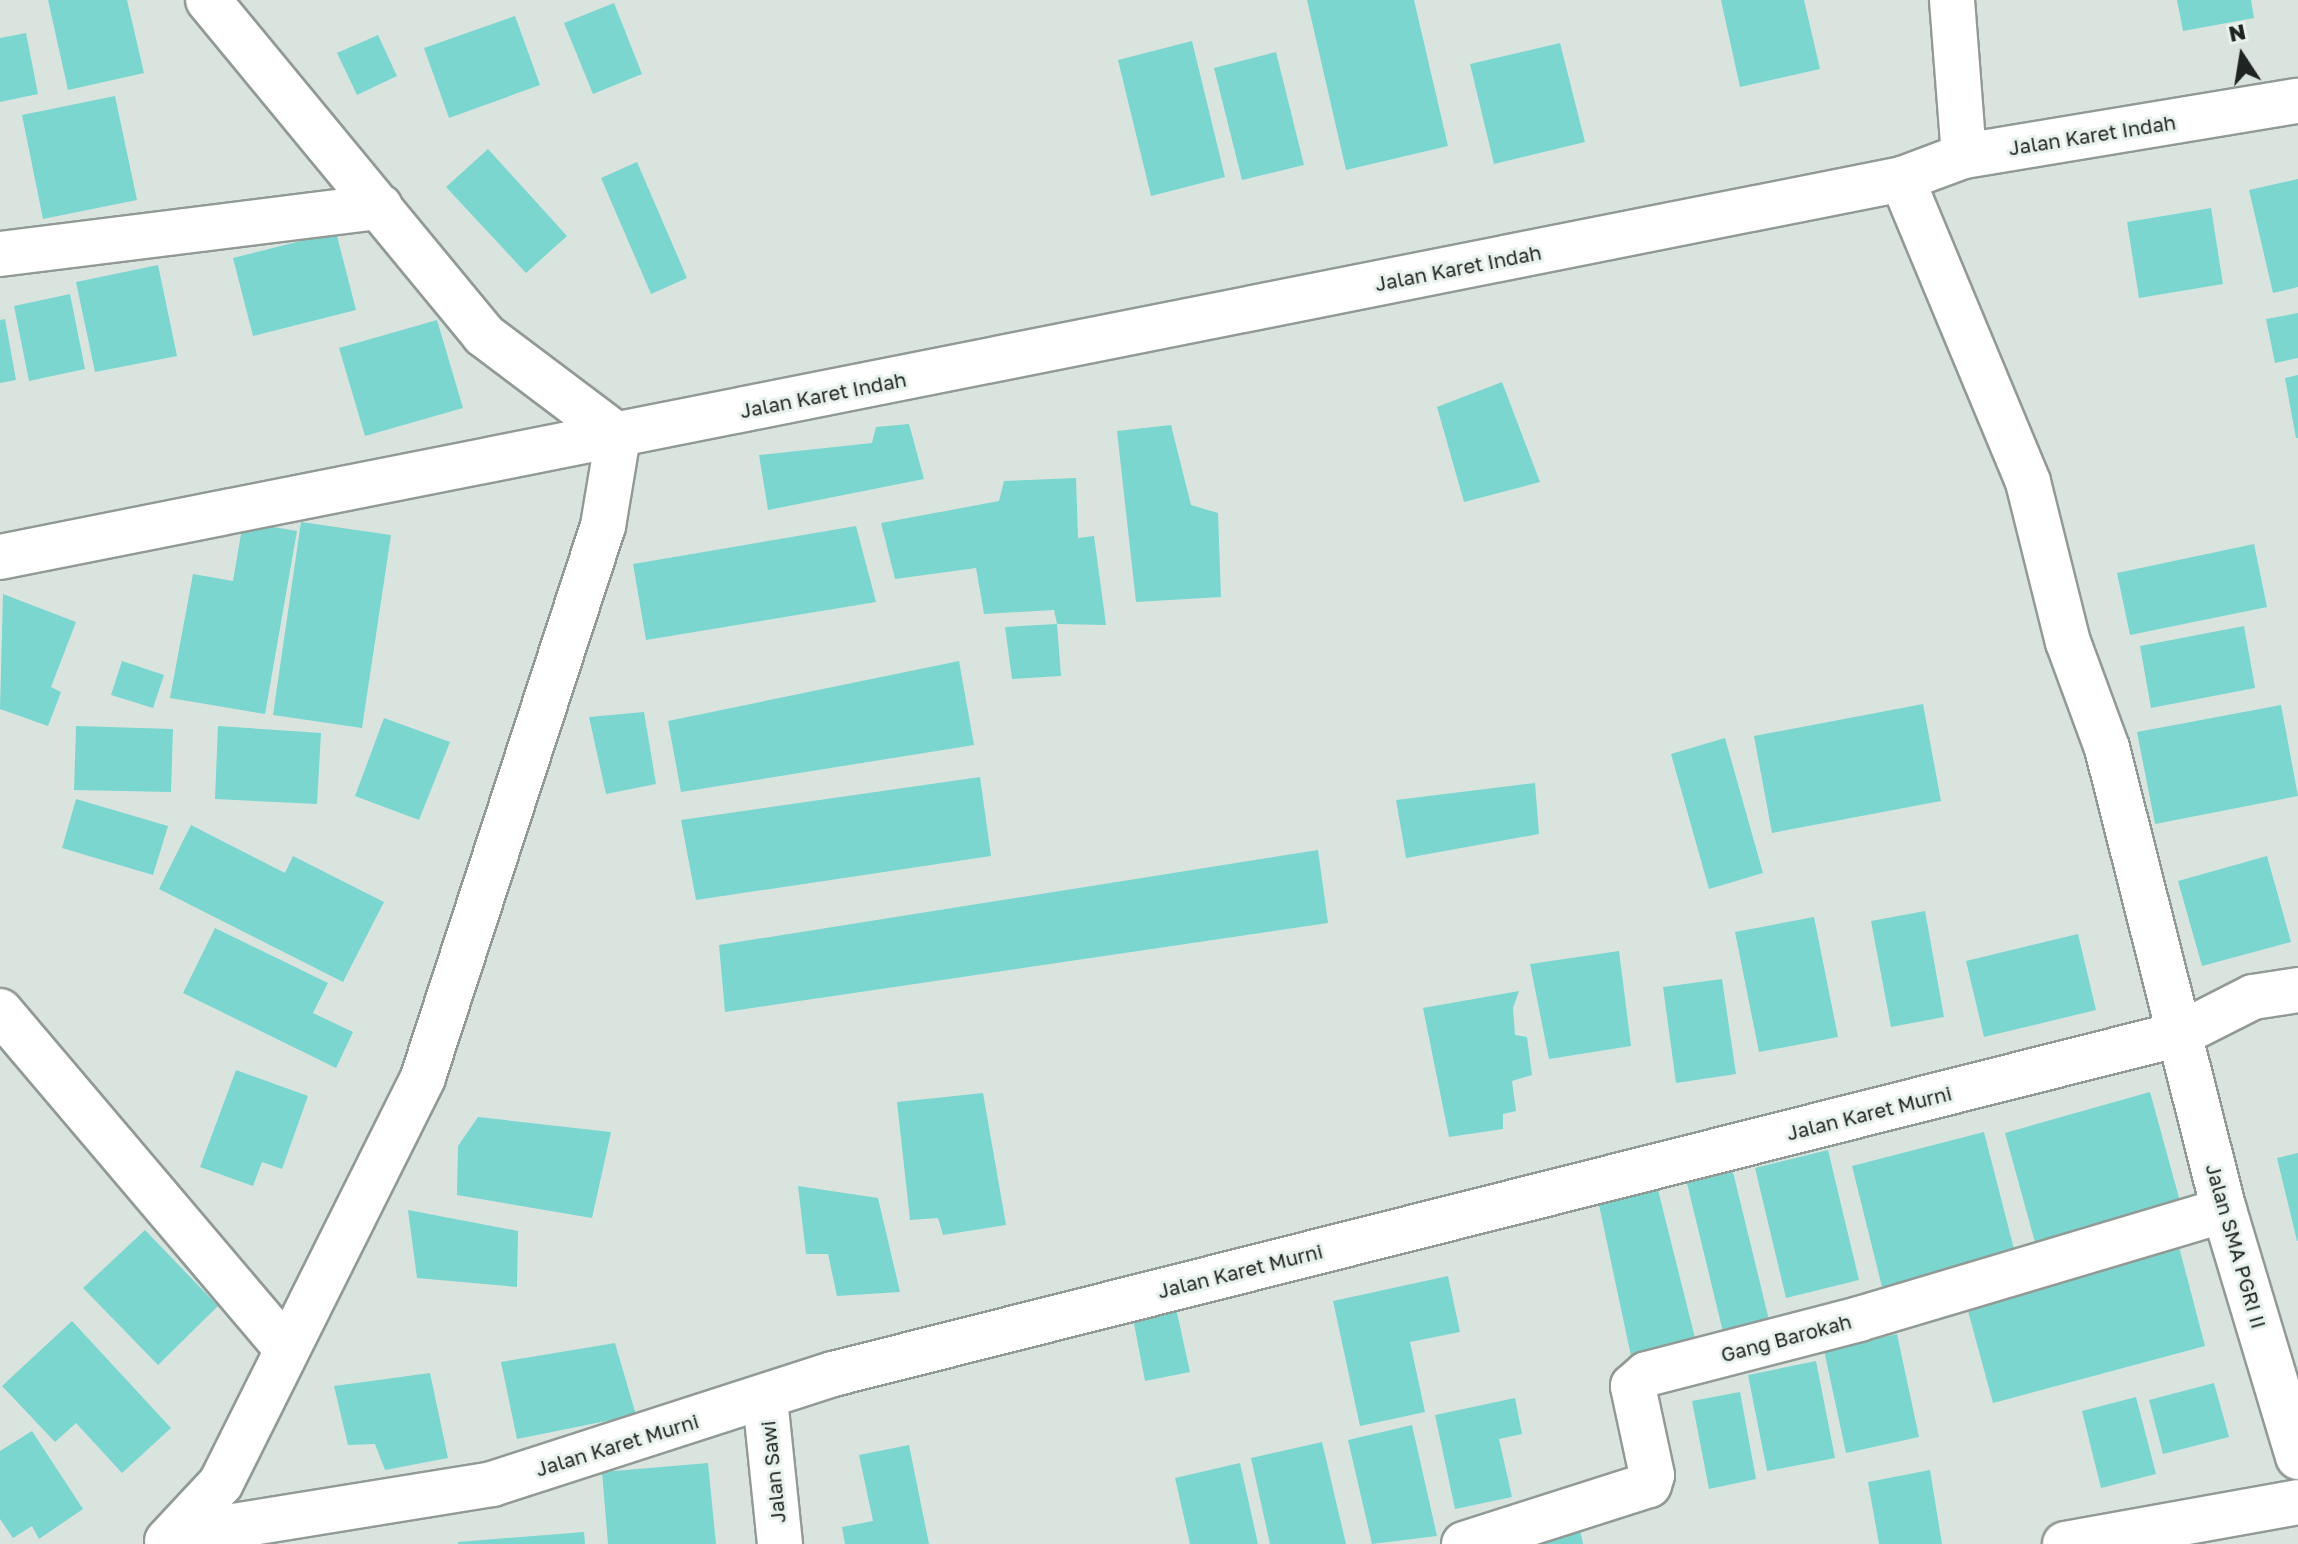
<!DOCTYPE html>
<style>
body{margin:0}
#map{position:relative;width:2298px;height:1544px;overflow:hidden;background:#dae4df;font-family:"Golos Text",sans-serif}
div>[style]{position:absolute}
.building>*{inset:0;background:#7bd6d0}
.roads{filter:drop-shadow(2px 0 #919a95) drop-shadow(-2px 0 #919a95) drop-shadow(0 2px #919a95) drop-shadow(0 -2px #919a95)}
.minor>*{height:44px;margin:-22px;padding:0 22px;transform-origin:22px;border-radius:22px;background:#fff}
span{translate:-50% -50%;white-space:nowrap;text-align:center;line-height:1.15;-webkit-text-stroke:6px #e8f2ec;paint-order:stroke}
.street-label{font-size:20px;color:#1f2321}
.north{position:absolute;left:2202px;top:16px;width:80px;height:80px;-webkit-text-stroke:6px #e8f2ec;paint-order:stroke;rotate:348deg;font-size:22px;font-weight:700;line-height:32px;text-align:center;color:#1f2321}
.north::after{content:'';display:block;margin:auto;width:28px;height:36px;background:#1f2321;clip-path:polygon(50% 0,100% 100%,50% 72%,0 100%)}
</style>
<div id="map">
<div class="building">
<i style="clip-path:polygon(48px 0,127px 0,144px 73px,68px 90px)"></i>
<i style="clip-path:polygon(1307px 0,1414px 0,1448px 146px,1346px 170px)"></i>
<i style="clip-path:polygon(1721px 0,1804px 0,1820px 69px,1740px 87px)"></i>
<i style="clip-path:polygon(2177px 0,2251px 0,2254px 18px,2183px 31px)"></i>
<i style="clip-path:polygon(614px 3px,642px 74px,593px 94px,564px 23px)"></i>
<i style="clip-path:polygon(515px 16px,540px 85px,449px 118px,424px 48px)"></i>
<i style="clip-path:polygon(26px 33px,38px 94px,0 102px,0 38px)"></i>
<i style="clip-path:polygon(378px 35px,397px 76px,357px 95px,337px 53px)"></i>
<i style="clip-path:polygon(1192px 41px,1225px 177px,1151px 196px,1118px 60px)"></i>
<i style="clip-path:polygon(1560px 43px,1585px 142px,1494px 164px,1470px 64px)"></i>
<i style="clip-path:polygon(1276px 52px,1304px 165px,1242px 180px,1214px 68px)"></i>
<i style="clip-path:polygon(115px 96px,137px 200px,43px 219px,22px 115px)"></i>
<i style="clip-path:polygon(488px 149px,567px 236px,526px 273px,446px 187px)"></i>
<i style="clip-path:polygon(637px 162px,687px 278px,651px 294px,601px 178px)"></i>
<i style="clip-path:polygon(2298px 179px,2298px 287px,2273px 293px,2249px 190px)"></i>
<i style="clip-path:polygon(2211px 208px,2223px 284px,2139px 298px,2127px 222px)"></i>
<i style="clip-path:polygon(336px 232px,356px 310px,253px 336px,233px 258px)"></i>
<i style="clip-path:polygon(158px 265px,177px 356px,95px 372px,76px 282px)"></i>
<i style="clip-path:polygon(70px 294px,85px 369px,29px 381px,14px 306px)"></i>
<i style="clip-path:polygon(2298px 313px,2298px 358px,2275px 363px,2266px 319px)"></i>
<i style="clip-path:polygon(5px 319px,16px 380px,0 383px,0 320px)"></i>
<i style="clip-path:polygon(437px 320px,463px 408px,365px 436px,339px 348px)"></i>
<i style="clip-path:polygon(2298px 375px,2298px 438px,2296px 438px,2285px 378px)"></i>
<i style="clip-path:polygon(1502px 382px,1540px 482px,1464px 502px,1437px 407px)"></i>
<i style="clip-path:polygon(909px 424px,924px 479px,768px 510px,759px 455px,872px 443px,876px 427px)"></i>
<i style="clip-path:polygon(1171px 425px,1191px 505px,1218px 513px,1221px 597px,1136px 602px,1117px 431px)"></i>
<i style="clip-path:polygon(1076px 478px,1078px 538px,1094px 536px,1106px 625px,1057px 624px,1054px 610px,984px 614px,976px 568px,895px 579px,881px 523px,999px 501px,1004px 481px)"></i>
<i style="clip-path:polygon(243px 522px,297px 531px,265px 714px,170px 698px,193px 574px,233px 581px)"></i>
<i style="clip-path:polygon(301px 522px,391px 535px,362px 728px,273px 715px)"></i>
<i style="clip-path:polygon(856px 526px,876px 602px,646px 640px,633px 564px)"></i>
<i style="clip-path:polygon(2254px 544px,2267px 607px,2130px 635px,2117px 573px)"></i>
<i style="clip-path:polygon(3px 594px,76px 622px,51px 687px,61px 692px,48px 726px,0 709px)"></i>
<i style="clip-path:polygon(1057px 624px,1061px 676px,1012px 679px,1005px 627px)"></i>
<i style="clip-path:polygon(2244px 626px,2255px 688px,2151px 708px,2140px 646px)"></i>
<i style="clip-path:polygon(122px 661px,164px 675px,153px 708px,111px 695px)"></i>
<i style="clip-path:polygon(959px 661px,974px 745px,681px 792px,668px 721px)"></i>
<i style="clip-path:polygon(1923px 704px,1941px 801px,1772px 833px,1754px 736px)"></i>
<i style="clip-path:polygon(2281px 705px,2298px 796px,2155px 824px,2137px 732px)"></i>
<i style="clip-path:polygon(644px 712px,656px 784px,606px 794px,589px 717px)"></i>
<i style="clip-path:polygon(384px 718px,450px 742px,419px 820px,355px 796px)"></i>
<i style="clip-path:polygon(76px 726px,173px 729px,171px 792px,74px 790px)"></i>
<i style="clip-path:polygon(218px 726px,321px 733px,317px 804px,215px 799px)"></i>
<i style="clip-path:polygon(1725px 738px,1763px 873px,1709px 889px,1671px 754px)"></i>
<i style="clip-path:polygon(980px 777px,991px 856px,696px 900px,681px 820px)"></i>
<i style="clip-path:polygon(1535px 783px,1539px 834px,1406px 858px,1396px 800px)"></i>
<i style="clip-path:polygon(76px 799px,168px 826px,153px 875px,62px 848px)"></i>
<i style="clip-path:polygon(191px 825px,285px 873px,293px 856px,384px 902px,343px 982px,159px 889px)"></i>
<i style="clip-path:polygon(1318px 850px,1328px 923px,725px 1012px,719px 945px)"></i>
<i style="clip-path:polygon(2267px 856px,2291px 942px,2202px 966px,2178px 881px)"></i>
<i style="clip-path:polygon(1925px 911px,1944px 1017px,1891px 1027px,1871px 921px)"></i>
<i style="clip-path:polygon(1814px 917px,1838px 1037px,1759px 1052px,1735px 932px)"></i>
<i style="clip-path:polygon(215px 928px,328px 983px,313px 1013px,353px 1032px,336px 1068px,183px 993px)"></i>
<i style="clip-path:polygon(2078px 934px,2096px 1010px,1984px 1037px,1966px 961px)"></i>
<i style="clip-path:polygon(1619px 951px,1631px 1046px,1549px 1059px,1530px 964px)"></i>
<i style="clip-path:polygon(1722px 979px,1736px 1074px,1676px 1083px,1663px 987px)"></i>
<i style="clip-path:polygon(1519px 991px,1513px 1008px,1515px 1035px,1527px 1037px,1532px 1075px,1512px 1081px,1516px 1111px,1503px 1114px,1503px 1129px,1449px 1137px,1423px 1008px)"></i>
<i style="clip-path:polygon(236px 1070px,308px 1096px,282px 1169px,262px 1162px,253px 1186px,200px 1167px)"></i>
<i style="clip-path:polygon(2150px 1092px,2181px 1205px,2036px 1246px,2005px 1133px)"></i>
<i style="clip-path:polygon(983px 1093px,1006px 1225px,943px 1235px,938px 1218px,910px 1220px,897px 1102px)"></i>
<i style="clip-path:polygon(478px 1117px,611px 1132px,592px 1218px,457px 1195px,458px 1146px)"></i>
<i style="clip-path:polygon(1984px 1132px,2015px 1253px,1882px 1287px,1852px 1166px)"></i>
<i style="clip-path:polygon(1828px 1150px,1859px 1280px,1786px 1298px,1755px 1168px)"></i>
<i style="clip-path:polygon(2298px 1153px,2298px 1241px,2297px 1241px,2277px 1158px)"></i>
<i style="clip-path:polygon(1732px 1168px,1769px 1320px,1723px 1332px,1686px 1179px)"></i>
<i style="clip-path:polygon(798px 1186px,878px 1198px,900px 1292px,837px 1296px,828px 1254px,806px 1254px)"></i>
<i style="clip-path:polygon(1658px 1190px,1698px 1350px,1631px 1356px,1599px 1205px)"></i>
<i style="clip-path:polygon(408px 1210px,518px 1231px,517px 1287px,417px 1278px)"></i>
<i style="clip-path:polygon(145px 1230px,218px 1306px,158px 1365px,83px 1288px)"></i>
<i style="clip-path:polygon(2178px 1243px,2205px 1346px,1993px 1403px,1965px 1300px)"></i>
<i style="clip-path:polygon(1448px 1276px,1460px 1332px,1410px 1342px,1425px 1412px,1360px 1426px,1333px 1301px)"></i>
<i style="clip-path:polygon(1174px 1299px,1190px 1372px,1145px 1381px,1131px 1308px)"></i>
<i style="clip-path:polygon(72px 1321px,171px 1428px,122px 1473px,76px 1423px,55px 1442px,2px 1386px)"></i>
<i style="clip-path:polygon(1897px 1334px,1919px 1437px,1846px 1453px,1824px 1350px)"></i>
<i style="clip-path:polygon(615px 1343px,636px 1415px,517px 1439px,501px 1362px)"></i>
<i style="clip-path:polygon(1816px 1361px,1835px 1458px,1767px 1471px,1748px 1375px)"></i>
<i style="clip-path:polygon(430px 1373px,448px 1458px,385px 1470px,375px 1444px,348px 1445px,334px 1386px)"></i>
<i style="clip-path:polygon(2214px 1383px,2229px 1437px,2163px 1454px,2149px 1400px)"></i>
<i style="clip-path:polygon(1740px 1392px,1756px 1479px,1709px 1489px,1692px 1401px)"></i>
<i style="clip-path:polygon(2136px 1397px,2156px 1474px,2101px 1488px,2082px 1411px)"></i>
<i style="clip-path:polygon(1515px 1398px,1522px 1434px,1499px 1439px,1512px 1497px,1455px 1509px,1435px 1415px)"></i>
<i style="clip-path:polygon(1412px 1425px,1437px 1536px,1372px 1544px,1348px 1440px)"></i>
<i style="clip-path:polygon(32px 1431px,83px 1509px,39px 1539px,32px 1526px,13px 1538px,0 1519px,0 1451px)"></i>
<i style="clip-path:polygon(1322px 1442px,1346px 1544px,1270px 1544px,1251px 1458px)"></i>
<i style="clip-path:polygon(909px 1445px,929px 1544px,845px 1544px,842px 1527px,873px 1521px,859px 1455px)"></i>
<i style="clip-path:polygon(708px 1463px,716px 1544px,608px 1544px,602px 1472px)"></i>
<i style="clip-path:polygon(1240px 1463px,1258px 1544px,1190px 1544px,1175px 1478px)"></i>
<i style="clip-path:polygon(1930px 1470px,1942px 1544px,1879px 1544px,1868px 1482px)"></i>
<i style="clip-path:polygon(1580px 1529px,1583px 1544px,1516px 1544px)"></i>
<i style="clip-path:polygon(584px 1532px,585px 1544px,458px 1544px,458px 1542px)"></i>
</div>
<div class="roads">
<div class="minor">
<i style="left:208px;top:0;width:434px;rotate:50.5deg"></i>
<i style="left:484px;top:335px;width:168px;rotate:37deg"></i>
<i style="left:1952px;top:0;width:156px;rotate:85.6deg"></i>
<i style="left:1902px;top:179px;width:328px;rotate:67.4deg"></i>
<i style="left:2028px;top:482px;width:165px;rotate:76deg"></i>
<i style="left:2068px;top:642px;width:113px;rotate:69.8deg"></i>
<i style="left:2107px;top:748px;width:477px;rotate:75.8deg"></i>
<i style="left:2224px;top:1210px;width:258px;rotate:73.3deg"></i>
<i style="left:0;top:254px;width:383px;rotate:-7.1deg"></i>
<i style="left:0;top:557px;width:1939px;rotate:-11.24deg"></i>
<i style="left:1902px;top:179px;width:66px;rotate:-20.4deg"></i>
<i style="left:1964px;top:156px;width:338px;rotate:-9.4deg"></i>
<i style="left:0;top:1011px;width:441px;rotate:49.7deg"></i>
<i style="left:765px;top:1399px;width:146px;rotate:84.1deg"></i>
<i style="left:178px;top:1535px;width:318px;rotate:-9.2deg"></i>
<i style="left:492px;top:1484px;width:358px;rotate:-17.9deg"></i>
<i style="left:833px;top:1374px;width:1389px;rotate:-14.17deg"></i>
<i style="left:2180px;top:1034px;width:82px;rotate:-26.9deg"></i>
<i style="left:2253px;top:997px;width:46px;rotate:-8.8deg"></i>
<i style="left:167px;top:1541px;width:79px;rotate:-47deg"></i>
<i style="left:221px;top:1483px;width:453px;rotate:-63.5deg"></i>
<i style="left:423px;top:1077px;width:580px;rotate:-71.91deg"></i>
<i style="left:603px;top:526px;width:91px;rotate:-80.5deg"></i>
<i style="left:1464px;top:1544px;width:194px;rotate:-17.7deg"></i>
<i style="left:1649px;top:1485px;width:10px;rotate:-73deg"></i>
<i style="left:1652px;top:1475px;width:91px;rotate:-102.1deg"></i>
<i style="left:1633px;top:1386px;width:18px;rotate:-41deg"></i>
<i style="left:1647px;top:1374px;width:219px;rotate:-14.5deg"></i>
<i style="left:1859px;top:1319px;width:381px;rotate:-16.6deg"></i>
<i style="left:2065px;top:1544px;width:237px;rotate:-10.2deg"></i>
</div>
</div>
<div class="street-label">
<span style="left:2092px;top:135px;rotate:-9deg">Jalan Karet Indah</span>
<span style="left:1458px;top:268px;rotate:-11deg">Jalan Karet Indah</span>
<span style="left:823px;top:395px;rotate:-11deg">Jalan Karet Indah</span>
<span style="left:1869px;top:1113px;rotate:-14deg">Jalan Karet Murni</span>
<span style="left:2236px;top:1246px;rotate:74deg">Jalan SMA PGRI II</span>
<span style="left:1240px;top:1271px;rotate:-14deg">Jalan Karet Murni</span>
<span style="left:1786px;top:1338px;rotate:-15deg">Gang Barokah</span>
<span style="left:617px;top:1445px;rotate:-17deg">Jalan Karet Murni</span>
<span style="left:773px;top:1472px;rotate:-96deg">Jalan Sawi</span>
</div>
<div class="north">N</div>
</div>
